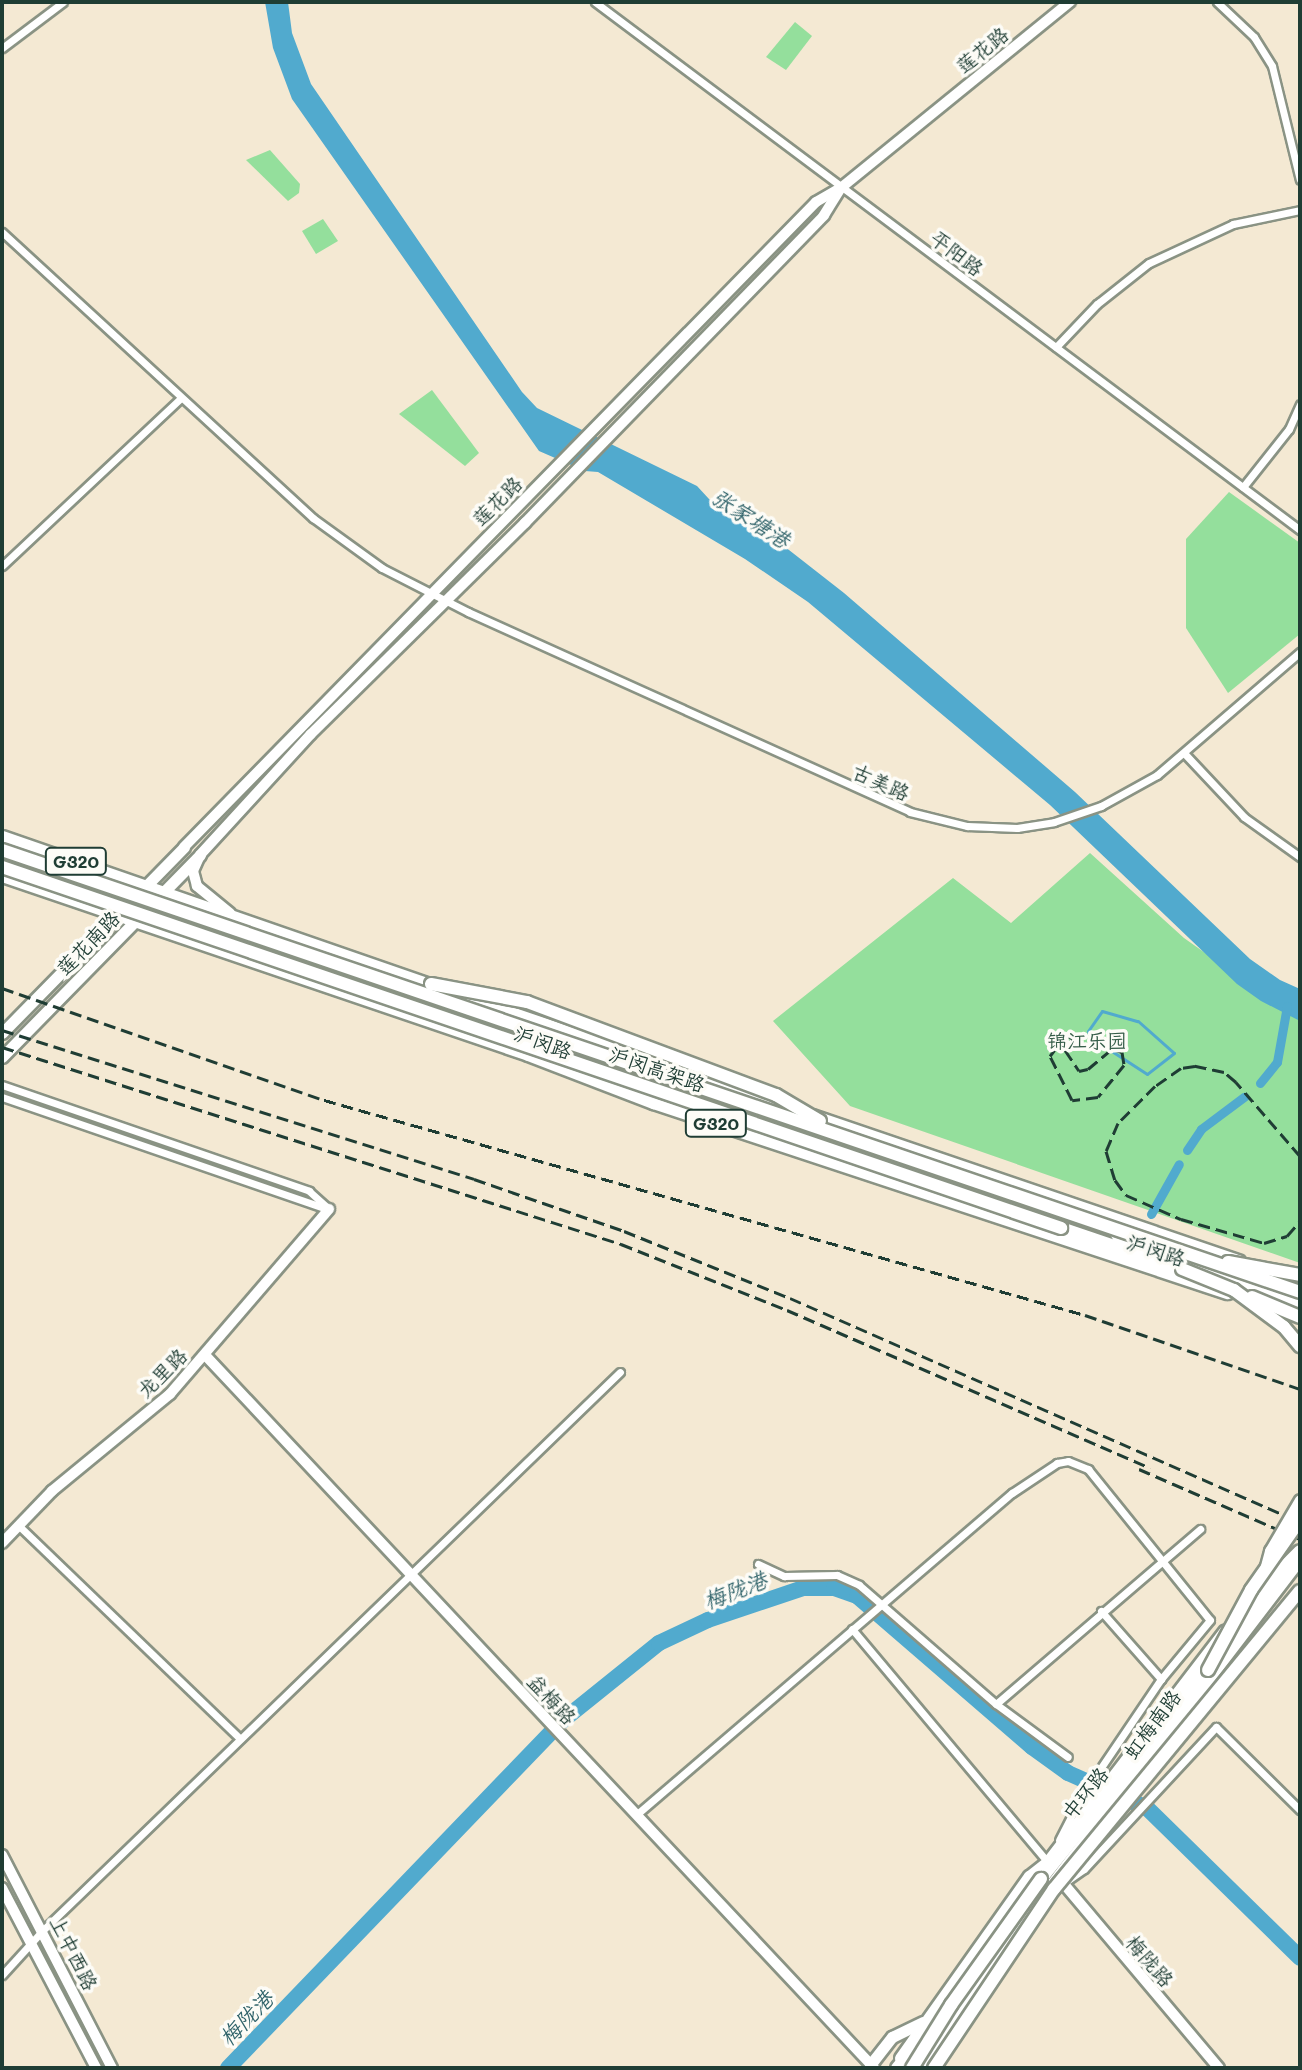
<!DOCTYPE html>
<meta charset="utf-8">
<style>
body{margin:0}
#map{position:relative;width:1302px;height:2070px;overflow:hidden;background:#f4e9d3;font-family:Mali,"LXGW WenKai TC",sans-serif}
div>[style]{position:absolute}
.green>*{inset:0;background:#94df9c}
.water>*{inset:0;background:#51aace}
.stream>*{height:3px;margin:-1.5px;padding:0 1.5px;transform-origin:1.5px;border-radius:1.5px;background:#51aace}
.canal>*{height:9px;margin:-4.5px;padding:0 4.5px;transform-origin:4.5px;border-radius:4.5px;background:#51aace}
.river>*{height:16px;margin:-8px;padding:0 8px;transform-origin:8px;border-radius:8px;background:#51aace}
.roads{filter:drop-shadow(2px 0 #8a9384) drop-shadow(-2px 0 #8a9384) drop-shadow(0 2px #8a9384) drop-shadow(0 -2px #8a9384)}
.street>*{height:7px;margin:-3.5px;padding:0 3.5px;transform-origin:3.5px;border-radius:3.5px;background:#fff}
.secondary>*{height:10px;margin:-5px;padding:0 5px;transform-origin:5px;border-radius:5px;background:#fff}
.primary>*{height:11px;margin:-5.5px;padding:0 5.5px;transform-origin:5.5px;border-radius:5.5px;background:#fff}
.highway>*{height:12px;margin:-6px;padding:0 6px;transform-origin:6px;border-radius:6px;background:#fff}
.rail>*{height:3px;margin-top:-1.5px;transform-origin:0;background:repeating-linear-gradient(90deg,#1f3d34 0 12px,transparent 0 18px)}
.bridges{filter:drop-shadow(2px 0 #8a9384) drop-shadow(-2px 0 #8a9384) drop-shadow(0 2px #8a9384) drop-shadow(0 -2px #8a9384)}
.primary-bridge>*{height:11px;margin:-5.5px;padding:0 5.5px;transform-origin:5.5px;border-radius:5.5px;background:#fff}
.highway-bridge>*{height:12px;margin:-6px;padding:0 6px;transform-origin:6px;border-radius:6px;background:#fff}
span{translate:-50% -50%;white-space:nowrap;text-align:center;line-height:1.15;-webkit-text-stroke:7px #fdfcf7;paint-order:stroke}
.shield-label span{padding:2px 6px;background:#fdfcf7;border:2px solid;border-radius:6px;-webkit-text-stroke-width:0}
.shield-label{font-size:18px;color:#1f3d34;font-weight:700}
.street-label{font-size:20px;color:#1f3d34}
.park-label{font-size:20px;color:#365d49}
.water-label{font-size:22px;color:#30636a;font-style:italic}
.frame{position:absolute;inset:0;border:4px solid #1f3d34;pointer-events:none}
</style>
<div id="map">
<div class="green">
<i style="clip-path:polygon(795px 22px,812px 36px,786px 70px,766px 57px)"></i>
<i style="clip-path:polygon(270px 150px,300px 184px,299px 193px,288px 201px,246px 160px)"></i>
<i style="clip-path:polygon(323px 219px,338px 241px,316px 254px,302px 231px)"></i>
<i style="clip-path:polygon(432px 390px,479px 453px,465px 466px,399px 414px)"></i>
<i style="clip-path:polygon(1229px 492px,1300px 543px,1300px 634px,1228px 693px,1186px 628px,1186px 539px)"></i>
<i style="clip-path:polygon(1090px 853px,1184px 938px,1300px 1020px,1300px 1263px,850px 1106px,773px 1021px,953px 878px,1011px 923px)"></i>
</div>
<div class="water">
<i style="clip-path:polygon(265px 2px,288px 2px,292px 33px,311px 84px,522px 392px,537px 408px,697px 486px,709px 499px,789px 550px,844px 593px,1075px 792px,1250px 959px,1280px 980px,1300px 989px,1300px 1021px,1261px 1001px,1237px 984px,1050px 805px,808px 602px,745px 559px,598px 472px,585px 471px,539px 451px,292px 99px,273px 48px)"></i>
</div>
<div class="stream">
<i style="left:1102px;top:1011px;width:37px;rotate:16deg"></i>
<i style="left:1138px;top:1021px;width:48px;rotate:41.6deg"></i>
<i style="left:1174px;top:1053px;width:34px;rotate:142deg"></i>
<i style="left:1147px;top:1074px;width:68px;rotate:-147deg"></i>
<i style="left:1090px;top:1037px;width:6px;rotate:-108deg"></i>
<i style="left:1088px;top:1031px;width:24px;rotate:-55deg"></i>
</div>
<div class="canal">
<i style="left:1260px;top:1083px;width:27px;rotate:-51deg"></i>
<i style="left:1277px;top:1062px;width:57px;rotate:-79.9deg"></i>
<i style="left:1187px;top:1150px;width:25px;rotate:-56deg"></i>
<i style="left:1201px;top:1129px;width:54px;rotate:-36.7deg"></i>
<i style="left:1151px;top:1214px;width:57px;rotate:-60.8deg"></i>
</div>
<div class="river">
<i style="left:228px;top:2068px;width:482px;rotate:-46.1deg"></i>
<i style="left:562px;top:1721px;width:124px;rotate:-38.8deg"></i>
<i style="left:659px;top:1643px;width:54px;rotate:-25.1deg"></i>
<i style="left:708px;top:1620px;width:100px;rotate:-18.6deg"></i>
<i style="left:803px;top:1588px;width:31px"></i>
<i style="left:834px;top:1588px;width:24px;rotate:19deg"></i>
<i style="left:857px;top:1596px;width:231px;rotate:40.8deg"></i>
<i style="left:1032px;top:1747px;width:44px;rotate:35.8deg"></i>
<i style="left:1068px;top:1773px;width:86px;rotate:23.9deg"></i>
<i style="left:1147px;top:1808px;width:214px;rotate:44.4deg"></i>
</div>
<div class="roads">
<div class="street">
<i style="left:595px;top:2px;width:881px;rotate:36.83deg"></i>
<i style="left:1217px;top:2px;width:51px;rotate:43.4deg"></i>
<i style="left:1254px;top:37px;width:34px;rotate:58deg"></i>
<i style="left:1272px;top:66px;width:117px;rotate:76.2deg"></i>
<i style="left:2px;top:48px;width:76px;rotate:-37deg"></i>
<i style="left:2px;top:232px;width:423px;rotate:42.6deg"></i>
<i style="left:313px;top:518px;width:85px;rotate:35.9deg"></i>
<i style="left:382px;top:568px;width:97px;rotate:27.1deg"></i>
<i style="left:468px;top:612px;width:485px;rotate:24.3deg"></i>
<i style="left:910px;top:812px;width:59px;rotate:13.8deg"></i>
<i style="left:967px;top:826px;width:50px;rotate:2.3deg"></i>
<i style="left:1017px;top:828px;width:37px;rotate:-9deg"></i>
<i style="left:1054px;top:822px;width:50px;rotate:-18.8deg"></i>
<i style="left:1101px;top:806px;width:64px;rotate:-29deg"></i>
<i style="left:1157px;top:775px;width:189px;rotate:-40.7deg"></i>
<i style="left:1056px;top:347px;width:59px;rotate:-46.4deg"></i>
<i style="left:1097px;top:304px;width:66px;rotate:-38.3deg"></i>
<i style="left:1149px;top:263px;width:93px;rotate:-24.9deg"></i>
<i style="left:1233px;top:224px;width:68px;rotate:-11.8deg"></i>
<i style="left:1243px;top:487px;width:74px;rotate:-51.6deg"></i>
<i style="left:1289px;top:429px;width:27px;rotate:-66deg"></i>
<i style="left:2px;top:566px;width:245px;rotate:-43.2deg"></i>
<i style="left:1184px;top:753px;width:88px;rotate:46.8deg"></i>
<i style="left:1244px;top:817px;width:69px;rotate:35.5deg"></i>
<i style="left:2px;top:1085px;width:325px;rotate:19deg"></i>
<i style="left:309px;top:1191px;width:27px;rotate:42deg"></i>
<i style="left:2px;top:1097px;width:342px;rotate:19deg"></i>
<i style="left:18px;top:1525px;width:308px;rotate:43.9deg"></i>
<i style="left:758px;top:1564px;width:29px;rotate:25deg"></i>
<i style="left:784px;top:1576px;width:53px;rotate:-1.1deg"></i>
<i style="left:837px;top:1575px;width:24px;rotate:24deg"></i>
<i style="left:859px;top:1585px;width:181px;rotate:41deg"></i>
<i style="left:996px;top:1704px;width:89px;rotate:36.4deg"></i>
<i style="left:1101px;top:1611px;width:91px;rotate:48.6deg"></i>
<i style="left:852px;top:1629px;width:303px;rotate:50deg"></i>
<i style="left:996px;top:1704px;width:269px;rotate:-40.6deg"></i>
<i style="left:636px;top:1815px;width:495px;rotate:-40.6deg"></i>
<i style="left:1012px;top:1493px;width:54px;rotate:-33.7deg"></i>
<i style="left:1057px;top:1463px;width:11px;rotate:-10deg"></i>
<i style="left:1068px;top:1461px;width:22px;rotate:22deg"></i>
<i style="left:1088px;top:1469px;width:194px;rotate:51.1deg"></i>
<i style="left:1210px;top:1620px;width:77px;rotate:129.7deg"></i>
<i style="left:1161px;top:1679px;width:143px;rotate:124.1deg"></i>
<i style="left:1081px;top:1797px;width:48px;rotate:117.1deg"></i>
<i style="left:1064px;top:1883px;width:24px;rotate:-35deg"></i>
<i style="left:1084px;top:1869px;width:194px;rotate:-47.1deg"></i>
<i style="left:1216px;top:1727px;width:118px;rotate:44.7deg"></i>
<i style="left:2px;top:1975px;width:59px;rotate:-47.7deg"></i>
<i style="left:42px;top:1931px;width:804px;rotate:-44.04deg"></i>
</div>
<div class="secondary">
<i style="left:184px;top:847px;width:903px;rotate:-45.58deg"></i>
<i style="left:816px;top:202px;width:30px;rotate:-30deg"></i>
<i style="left:842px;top:187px;width:294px;rotate:-39.1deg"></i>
<i style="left:230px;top:913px;width:43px;rotate:-140.7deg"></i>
<i style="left:197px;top:886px;width:16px;rotate:-105deg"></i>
<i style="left:193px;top:871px;width:17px;rotate:-66deg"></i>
<i style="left:200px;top:855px;width:164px;rotate:-47.5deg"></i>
<i style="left:311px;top:734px;width:301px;rotate:-44.6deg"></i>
<i style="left:525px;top:523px;width:429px;rotate:-45.8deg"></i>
<i style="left:824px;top:215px;width:31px;rotate:-58deg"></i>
<i style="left:205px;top:1355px;width:978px;rotate:46.82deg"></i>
<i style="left:2px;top:1543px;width:72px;rotate:-46.1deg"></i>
<i style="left:52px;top:1491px;width:153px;rotate:-39.4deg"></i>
<i style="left:170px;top:1394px;width:244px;rotate:-49.3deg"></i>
<i style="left:2px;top:1855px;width:240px;rotate:62.7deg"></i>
<i style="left:1058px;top:1877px;width:250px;rotate:49.9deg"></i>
<i style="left:2px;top:1888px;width:203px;rotate:62.4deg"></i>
</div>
<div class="primary">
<i style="left:2px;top:836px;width:459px;rotate:19.1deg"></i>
<i style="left:2px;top:876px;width:556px;rotate:18.79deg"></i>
<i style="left:528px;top:1055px;width:134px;rotate:21deg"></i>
<i style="left:653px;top:1103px;width:605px;rotate:18.32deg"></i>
<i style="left:452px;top:992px;width:359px;rotate:18.8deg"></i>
<i style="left:2px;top:1033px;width:260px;rotate:-45.6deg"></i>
<i style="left:2px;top:1057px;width:283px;rotate:-45.6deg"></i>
<i style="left:812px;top:1115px;width:451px;rotate:18.8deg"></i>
<i style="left:1111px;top:1226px;width:13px;rotate:58deg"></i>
<i style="left:1118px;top:1237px;width:192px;rotate:18.8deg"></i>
<i style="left:900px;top:2058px;width:223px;rotate:-54.7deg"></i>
<i style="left:1029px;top:1876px;width:23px;rotate:-38deg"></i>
<i style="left:1047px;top:1862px;width:292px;rotate:-52.5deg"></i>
<i style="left:870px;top:2065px;width:36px;rotate:-52deg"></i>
<i style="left:892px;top:2037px;width:34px;rotate:-26deg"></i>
<i style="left:924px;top:2068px;width:131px;rotate:-57.2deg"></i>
<i style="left:995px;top:1958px;width:502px;rotate:-52.61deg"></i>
</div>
<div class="highway">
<i style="left:1061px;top:1228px;width:137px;rotate:18.7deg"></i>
<i style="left:1231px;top:1285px;width:73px;rotate:19.2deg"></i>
<i style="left:1223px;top:1649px;width:99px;rotate:-53.6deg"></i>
<i style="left:1282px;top:1569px;width:25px;rotate:-45deg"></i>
<i style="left:1041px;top:1879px;width:275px;rotate:-51.3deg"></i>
<i style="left:897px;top:2068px;width:64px;rotate:-50.1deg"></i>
</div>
</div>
<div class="rail">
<i style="left:2px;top:988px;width:341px;rotate:19.2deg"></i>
<i style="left:324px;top:1100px;width:791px;rotate:15.78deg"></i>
<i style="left:1085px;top:1315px;width:227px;rotate:19deg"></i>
<i style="left:2px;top:1030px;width:495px;rotate:17.5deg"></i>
<i style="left:474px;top:1179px;width:159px;rotate:19.1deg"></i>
<i style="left:624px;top:1231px;width:179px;rotate:22deg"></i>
<i style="left:790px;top:1298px;width:557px;rotate:23.71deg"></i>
<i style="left:2px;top:1047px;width:650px;rotate:17.65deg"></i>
<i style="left:621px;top:1244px;width:179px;rotate:21.7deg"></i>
<i style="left:787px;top:1310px;width:396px;rotate:23.5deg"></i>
<i style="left:1056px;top:1048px;width:9px;rotate:13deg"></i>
<i style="left:1065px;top:1050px;width:25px;rotate:56deg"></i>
<i style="left:1079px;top:1071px;width:9px;rotate:-13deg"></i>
<i style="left:1088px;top:1069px;width:31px;rotate:-40deg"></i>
<i style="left:1112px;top:1049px;width:10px;rotate:17deg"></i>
<i style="left:1122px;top:1052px;width:13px;rotate:81deg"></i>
<i style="left:1124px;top:1065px;width:41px;rotate:129.1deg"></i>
<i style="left:1098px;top:1097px;width:26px;rotate:173deg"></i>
<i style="left:1072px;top:1100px;width:49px;rotate:-116.6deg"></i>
<i style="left:1050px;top:1056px;width:10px;rotate:-53deg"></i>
<i style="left:1300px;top:1156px;width:98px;rotate:-130.9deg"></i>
<i style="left:1236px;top:1082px;width:16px;rotate:-140deg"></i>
<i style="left:1224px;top:1072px;width:30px;rotate:-168deg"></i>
<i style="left:1195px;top:1066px;width:14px;rotate:172deg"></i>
<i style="left:1181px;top:1068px;width:32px;rotate:145deg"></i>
<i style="left:1155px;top:1086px;width:52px;rotate:135deg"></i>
<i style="left:1118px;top:1123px;width:30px;rotate:113deg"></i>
<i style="left:1106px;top:1151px;width:30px;rotate:73deg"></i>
<i style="left:1115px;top:1180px;width:19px;rotate:54deg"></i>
<i style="left:1126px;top:1195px;width:60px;rotate:23.6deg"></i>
<i style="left:1181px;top:1219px;width:86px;rotate:16.1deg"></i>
<i style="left:1264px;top:1243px;width:24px;rotate:-17deg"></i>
<i style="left:1287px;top:1236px;width:20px;rotate:-49deg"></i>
<i style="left:1139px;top:1469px;width:176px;rotate:23.5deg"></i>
</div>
<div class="bridges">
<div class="primary-bridge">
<i style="left:1266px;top:1566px;width:16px;rotate:-75deg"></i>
<i style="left:1270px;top:1551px;width:59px;rotate:-59.5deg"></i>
</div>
<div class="highway-bridge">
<i style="left:2px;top:850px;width:1371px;rotate:18.8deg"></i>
<i style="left:2px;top:867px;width:1119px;rotate:18.82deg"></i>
<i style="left:431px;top:984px;width:98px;rotate:10.6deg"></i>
<i style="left:527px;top:1002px;width:266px;rotate:20.5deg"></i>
<i style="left:776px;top:1095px;width:51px;rotate:30.6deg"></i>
<i style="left:1228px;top:1262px;width:73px;rotate:10.2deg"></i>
<i style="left:1182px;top:1269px;width:56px;rotate:22deg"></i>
<i style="left:1234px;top:1290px;width:62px;rotate:36.5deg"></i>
<i style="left:1284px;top:1327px;width:25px;rotate:50deg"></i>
<i style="left:1252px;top:1297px;width:52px;rotate:22.6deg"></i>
<i style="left:1208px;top:1670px;width:91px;rotate:-61.7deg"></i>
<i style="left:1251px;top:1590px;width:85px;rotate:-55deg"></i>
<i style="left:912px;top:2068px;width:74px;rotate:-58.2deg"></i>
<i style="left:951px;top:2005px;width:155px;rotate:-54.5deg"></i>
<i style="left:934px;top:2068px;width:216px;rotate:-56.2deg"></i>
<i style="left:1054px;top:1889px;width:386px;rotate:-50.5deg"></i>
</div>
</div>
<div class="shield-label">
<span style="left:76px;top:861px">G320</span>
<span style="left:716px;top:1123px">G320</span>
</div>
<div class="street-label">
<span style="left:982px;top:50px;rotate:-39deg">莲花路</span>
<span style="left:957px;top:253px;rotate:37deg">平阳路</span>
<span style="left:497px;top:501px;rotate:-45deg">莲花路</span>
<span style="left:881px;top:782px;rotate:24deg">古美路</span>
<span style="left:88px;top:943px;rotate:-46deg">莲花南路</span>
<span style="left:543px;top:1042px;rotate:20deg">沪闵路</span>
<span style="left:657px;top:1069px;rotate:19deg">沪闵高架路</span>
<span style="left:1156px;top:1250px;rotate:18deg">沪闵路</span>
<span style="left:162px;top:1373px;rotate:-45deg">龙里路</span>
<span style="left:552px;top:1699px;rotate:47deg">益梅路</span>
<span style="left:1152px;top:1724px;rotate:-53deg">虹梅南路</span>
<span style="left:1085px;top:1793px;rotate:-51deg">中环路</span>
<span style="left:74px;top:1953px;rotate:63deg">上中西路</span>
<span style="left:1150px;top:1961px;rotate:49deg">梅陇路</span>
</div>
<div class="park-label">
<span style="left:1087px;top:1040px">锦江乐园</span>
</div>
<div class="water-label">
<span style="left:751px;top:518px;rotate:33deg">张家塘港</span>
<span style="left:735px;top:1590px;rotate:-21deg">梅陇港</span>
<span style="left:246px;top:2018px;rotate:-46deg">梅陇港</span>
</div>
<div class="frame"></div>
</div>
